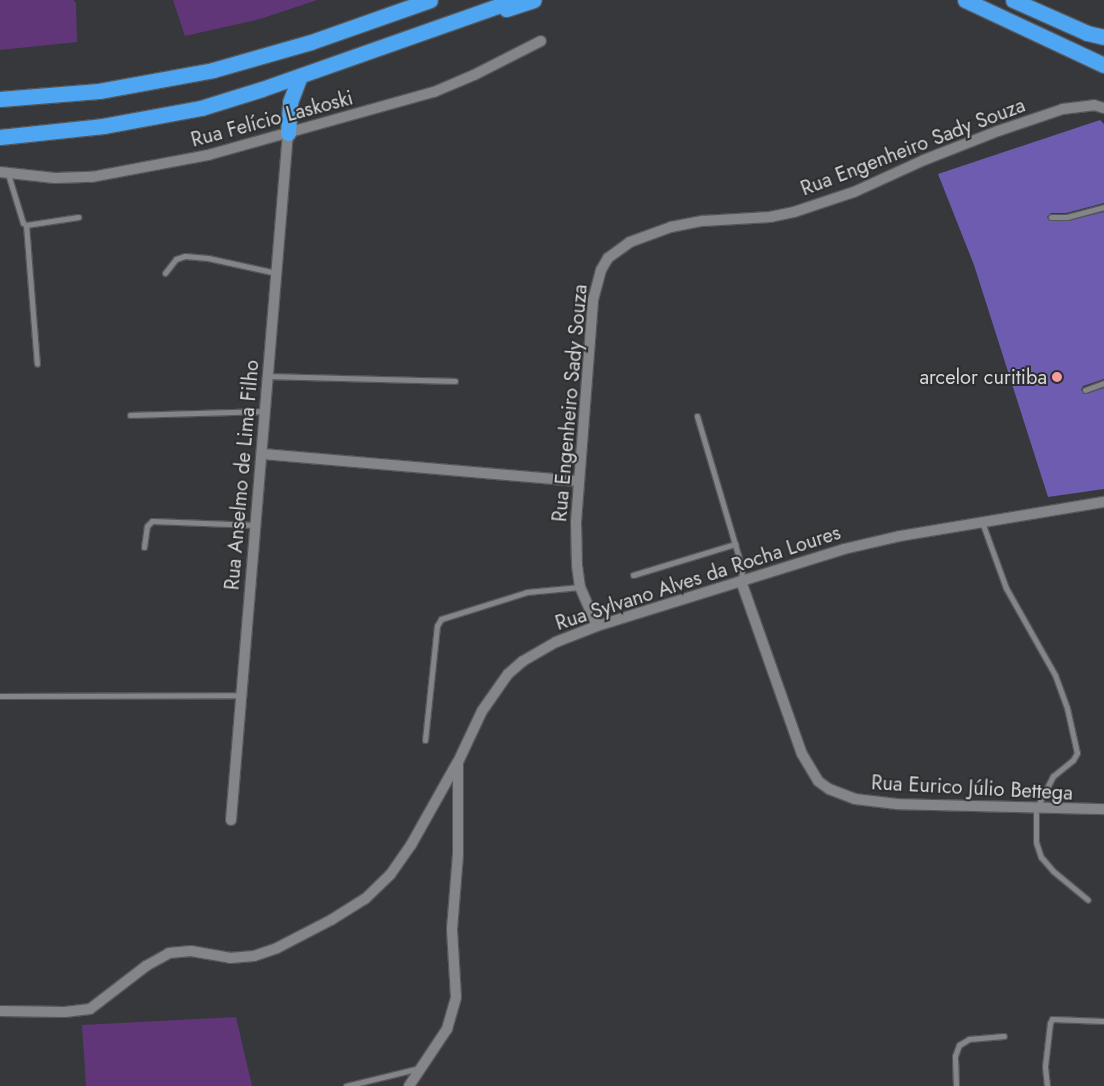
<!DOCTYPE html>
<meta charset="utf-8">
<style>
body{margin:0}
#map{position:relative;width:1104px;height:1086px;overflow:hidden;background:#36383b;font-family:Jost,sans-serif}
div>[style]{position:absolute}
.green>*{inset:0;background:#613679}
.building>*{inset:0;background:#6d5caf}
.roads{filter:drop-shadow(1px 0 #56575a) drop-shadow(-1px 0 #56575a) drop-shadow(0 1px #56575a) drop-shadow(0 -1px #56575a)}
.service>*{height:5px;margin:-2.5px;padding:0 2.5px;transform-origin:2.5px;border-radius:2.5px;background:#838588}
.minor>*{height:10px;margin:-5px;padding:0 5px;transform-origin:5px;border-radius:5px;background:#838588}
.motorway>*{height:15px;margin:-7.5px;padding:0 7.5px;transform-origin:7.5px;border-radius:7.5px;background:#4ea6f2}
.dots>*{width:14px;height:14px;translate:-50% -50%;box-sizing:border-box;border:2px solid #2c2e30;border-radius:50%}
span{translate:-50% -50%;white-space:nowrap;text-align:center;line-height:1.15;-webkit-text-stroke:4px #2c2e30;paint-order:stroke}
.street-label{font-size:20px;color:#d9d9db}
.poi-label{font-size:20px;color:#d9d9db}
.right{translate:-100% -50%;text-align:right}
</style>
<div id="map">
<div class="green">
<i style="clip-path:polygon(0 0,73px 0,76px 3px,77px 42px,0 50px)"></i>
<i style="clip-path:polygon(173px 0,317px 0,260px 19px,185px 36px)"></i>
<i style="clip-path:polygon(236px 1017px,252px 1086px,86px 1086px,82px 1025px)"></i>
</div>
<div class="building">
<i style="clip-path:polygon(1100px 120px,1104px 124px,1104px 203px,1066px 213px,1051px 213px,1047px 217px,1051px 221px,1067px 221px,1104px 212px,1104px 379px,1083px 386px,1081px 390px,1086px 394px,1104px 388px,1104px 489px,1048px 497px,974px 265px,938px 174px)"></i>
</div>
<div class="roads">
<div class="service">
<i style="left:8px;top:174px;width:51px;rotate:73deg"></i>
<i style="left:23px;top:223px;width:4px;rotate:34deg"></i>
<i style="left:26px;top:225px;width:53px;rotate:-8.7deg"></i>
<i style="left:1051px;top:217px;width:16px"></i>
<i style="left:1067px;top:217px;width:38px;rotate:-15deg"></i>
<i style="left:26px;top:225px;width:139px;rotate:85.5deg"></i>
<i style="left:165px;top:273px;width:18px;rotate:-52deg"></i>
<i style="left:176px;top:259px;width:9px;rotate:-18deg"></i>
<i style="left:185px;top:256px;width:23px;rotate:5deg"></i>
<i style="left:208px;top:258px;width:70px;rotate:12.4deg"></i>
<i style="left:268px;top:376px;width:187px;rotate:1.5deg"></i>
<i style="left:1085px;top:390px;width:20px;rotate:-20deg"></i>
<i style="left:130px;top:415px;width:135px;rotate:-1.7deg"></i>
<i style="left:697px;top:416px;width:159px;rotate:73.5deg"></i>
<i style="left:742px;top:568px;width:13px;rotate:94deg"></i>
<i style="left:982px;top:522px;width:70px;rotate:70deg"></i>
<i style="left:1006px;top:588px;width:100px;rotate:60.6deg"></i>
<i style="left:1055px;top:675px;width:35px;rotate:70deg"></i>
<i style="left:1067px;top:708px;width:46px;rotate:77.5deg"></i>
<i style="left:1077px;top:753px;width:8px;rotate:120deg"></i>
<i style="left:1073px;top:760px;width:26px;rotate:141deg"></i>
<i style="left:1053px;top:776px;width:37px;rotate:117deg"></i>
<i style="left:1036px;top:809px;width:33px;rotate:90deg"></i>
<i style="left:1036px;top:842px;width:16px;rotate:72deg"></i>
<i style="left:1041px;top:857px;width:18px;rotate:49deg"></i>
<i style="left:1053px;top:871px;width:45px;rotate:39.6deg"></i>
<i style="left:144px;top:547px;width:21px;rotate:-82deg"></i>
<i style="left:147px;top:526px;width:7px;rotate:-45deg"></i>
<i style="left:152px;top:521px;width:104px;rotate:2.2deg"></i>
<i style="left:633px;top:575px;width:107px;rotate:-16.9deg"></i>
<i style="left:0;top:696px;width:242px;rotate:-0.2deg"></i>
<i style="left:425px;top:740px;width:115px;rotate:-84deg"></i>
<i style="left:437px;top:626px;width:8px;rotate:-60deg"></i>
<i style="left:441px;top:619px;width:90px;rotate:-17.4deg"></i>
<i style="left:527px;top:592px;width:53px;rotate:-5.4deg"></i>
<i style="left:346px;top:1086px;width:76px;rotate:-13.7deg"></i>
<i style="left:956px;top:1086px;width:30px;rotate:-92deg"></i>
<i style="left:955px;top:1056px;width:12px;rotate:-70deg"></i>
<i style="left:959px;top:1045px;width:12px;rotate:-31deg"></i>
<i style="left:969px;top:1039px;width:35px;rotate:-5deg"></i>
<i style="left:1047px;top:1086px;width:20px;rotate:-96deg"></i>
<i style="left:1045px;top:1066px;width:43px;rotate:-83.4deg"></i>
<i style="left:1050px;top:1023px;width:4px;rotate:-63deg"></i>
<i style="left:1052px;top:1019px;width:52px;rotate:2.2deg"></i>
</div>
<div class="minor">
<i style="left:0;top:172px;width:55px;rotate:6.2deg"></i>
<i style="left:55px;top:178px;width:37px;rotate:-2deg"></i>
<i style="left:92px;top:177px;width:118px;rotate:-10.7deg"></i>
<i style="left:208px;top:155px;width:235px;rotate:-15.6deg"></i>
<i style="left:434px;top:92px;width:43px;rotate:-23deg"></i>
<i style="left:474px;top:75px;width:75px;rotate:-26.9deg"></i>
<i style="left:262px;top:454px;width:317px;rotate:4.9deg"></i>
<i style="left:741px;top:581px;width:183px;rotate:70.6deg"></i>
<i style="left:802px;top:754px;width:31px;rotate:59deg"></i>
<i style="left:818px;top:781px;width:14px;rotate:36deg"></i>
<i style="left:829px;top:789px;width:28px;rotate:21deg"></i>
<i style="left:855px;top:799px;width:42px;rotate:6.8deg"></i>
<i style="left:897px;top:804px;width:207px;rotate:1.4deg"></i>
<i style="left:597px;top:626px;width:43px;rotate:-113.6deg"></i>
<i style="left:580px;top:587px;width:22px;rotate:-98deg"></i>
<i style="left:577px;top:565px;width:43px;rotate:-91.3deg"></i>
<i style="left:576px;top:522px;width:223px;rotate:-85.6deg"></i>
<i style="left:593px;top:300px;width:31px;rotate:-75deg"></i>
<i style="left:601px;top:270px;width:14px;rotate:-60deg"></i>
<i style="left:608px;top:258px;width:27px;rotate:-36deg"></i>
<i style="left:630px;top:242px;width:44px;rotate:-20.1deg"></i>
<i style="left:671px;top:227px;width:33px;rotate:-11deg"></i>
<i style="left:703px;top:221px;width:67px;rotate:-3.4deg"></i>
<i style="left:770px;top:217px;width:25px;rotate:-12deg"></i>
<i style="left:794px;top:212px;width:63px;rotate:-18.4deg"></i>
<i style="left:854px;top:192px;width:77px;rotate:-24.6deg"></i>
<i style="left:924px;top:160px;width:79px;rotate:-21.4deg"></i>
<i style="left:998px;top:131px;width:69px;rotate:-18.7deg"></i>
<i style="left:1063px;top:109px;width:31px;rotate:-7deg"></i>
<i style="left:1094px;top:105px;width:10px;rotate:17deg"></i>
<i style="left:231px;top:820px;width:689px;rotate:-85.26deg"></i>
<i style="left:0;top:1011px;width:65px;rotate:0.9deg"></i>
<i style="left:65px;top:1012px;width:25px;rotate:-7deg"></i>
<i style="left:90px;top:1009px;width:71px;rotate:-37.5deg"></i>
<i style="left:146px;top:966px;width:26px;rotate:-29deg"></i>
<i style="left:169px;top:953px;width:22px;rotate:-5deg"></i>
<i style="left:191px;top:951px;width:40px;rotate:10deg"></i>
<i style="left:230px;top:958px;width:24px;rotate:-5deg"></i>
<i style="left:254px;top:956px;width:24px;rotate:-19deg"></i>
<i style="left:277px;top:948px;width:61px;rotate:-27.4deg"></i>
<i style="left:331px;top:920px;width:40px;rotate:-32deg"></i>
<i style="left:365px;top:899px;width:35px;rotate:-44deg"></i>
<i style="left:390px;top:875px;width:37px;rotate:-55deg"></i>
<i style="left:411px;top:845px;width:94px;rotate:-60.7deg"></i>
<i style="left:409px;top:1086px;width:69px;rotate:-56.3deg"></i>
<i style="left:447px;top:1029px;width:33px;rotate:-74deg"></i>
<i style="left:456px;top:997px;width:68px;rotate:-93.4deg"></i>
<i style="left:452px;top:929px;width:75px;rotate:-85.4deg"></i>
<i style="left:458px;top:854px;width:92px;rotate:-90deg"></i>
<i style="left:458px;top:762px;width:56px;rotate:-64.8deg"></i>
<i style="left:482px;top:711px;width:45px;rotate:-54.9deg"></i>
<i style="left:508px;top:674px;width:20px;rotate:-41deg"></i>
<i style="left:523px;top:661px;width:38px;rotate:-30deg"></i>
<i style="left:556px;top:642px;width:44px;rotate:-21.3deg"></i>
<i style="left:597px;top:626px;width:259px;rotate:-17.3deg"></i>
<i style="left:844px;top:549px;width:57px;rotate:-13.1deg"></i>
<i style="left:900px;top:536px;width:207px;rotate:-9.5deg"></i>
</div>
<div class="motorway">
<i style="left:965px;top:0;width:153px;rotate:25.1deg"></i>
<i style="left:1013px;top:0;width:81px;rotate:24deg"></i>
<i style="left:1087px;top:33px;width:17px;rotate:13deg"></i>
<i style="left:506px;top:9px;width:29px;rotate:-18deg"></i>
<i style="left:0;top:99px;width:99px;rotate:-4.6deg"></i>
<i style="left:99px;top:91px;width:116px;rotate:-10.4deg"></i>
<i style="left:213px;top:70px;width:102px;rotate:-15.9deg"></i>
<i style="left:311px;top:42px;width:126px;rotate:-19.4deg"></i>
<i style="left:288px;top:133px;width:31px;rotate:-86deg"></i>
<i style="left:290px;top:102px;width:28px;rotate:-69deg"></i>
<i style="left:0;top:137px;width:104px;rotate:-6.1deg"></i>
<i style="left:103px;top:126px;width:100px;rotate:-10.4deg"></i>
<i style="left:201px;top:108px;width:64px;rotate:-17.3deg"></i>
<i style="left:262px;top:89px;width:268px;rotate:-19.4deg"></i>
</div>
</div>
<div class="dots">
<i style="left:1057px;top:377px;background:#f49b9f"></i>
</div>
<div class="street-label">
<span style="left:272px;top:119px;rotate:-15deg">Rua Felício Laskoski</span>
<span style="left:913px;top:147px;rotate:-21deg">Rua Engenheiro Sady Souza</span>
<span style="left:570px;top:403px;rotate:-85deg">Rua Engenheiro Sady Souza</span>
<span style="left:242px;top:475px;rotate:-85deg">Rua Anselmo de Lima Filho</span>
<span style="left:698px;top:578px;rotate:-18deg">Rua Sylvano Alves da Rocha Loures</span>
<span style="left:972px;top:788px;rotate:3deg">Rua Eurico Júlio Bettega</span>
</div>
<div class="poi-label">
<span class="right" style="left:1047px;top:377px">arcelor curitiba</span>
</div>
</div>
